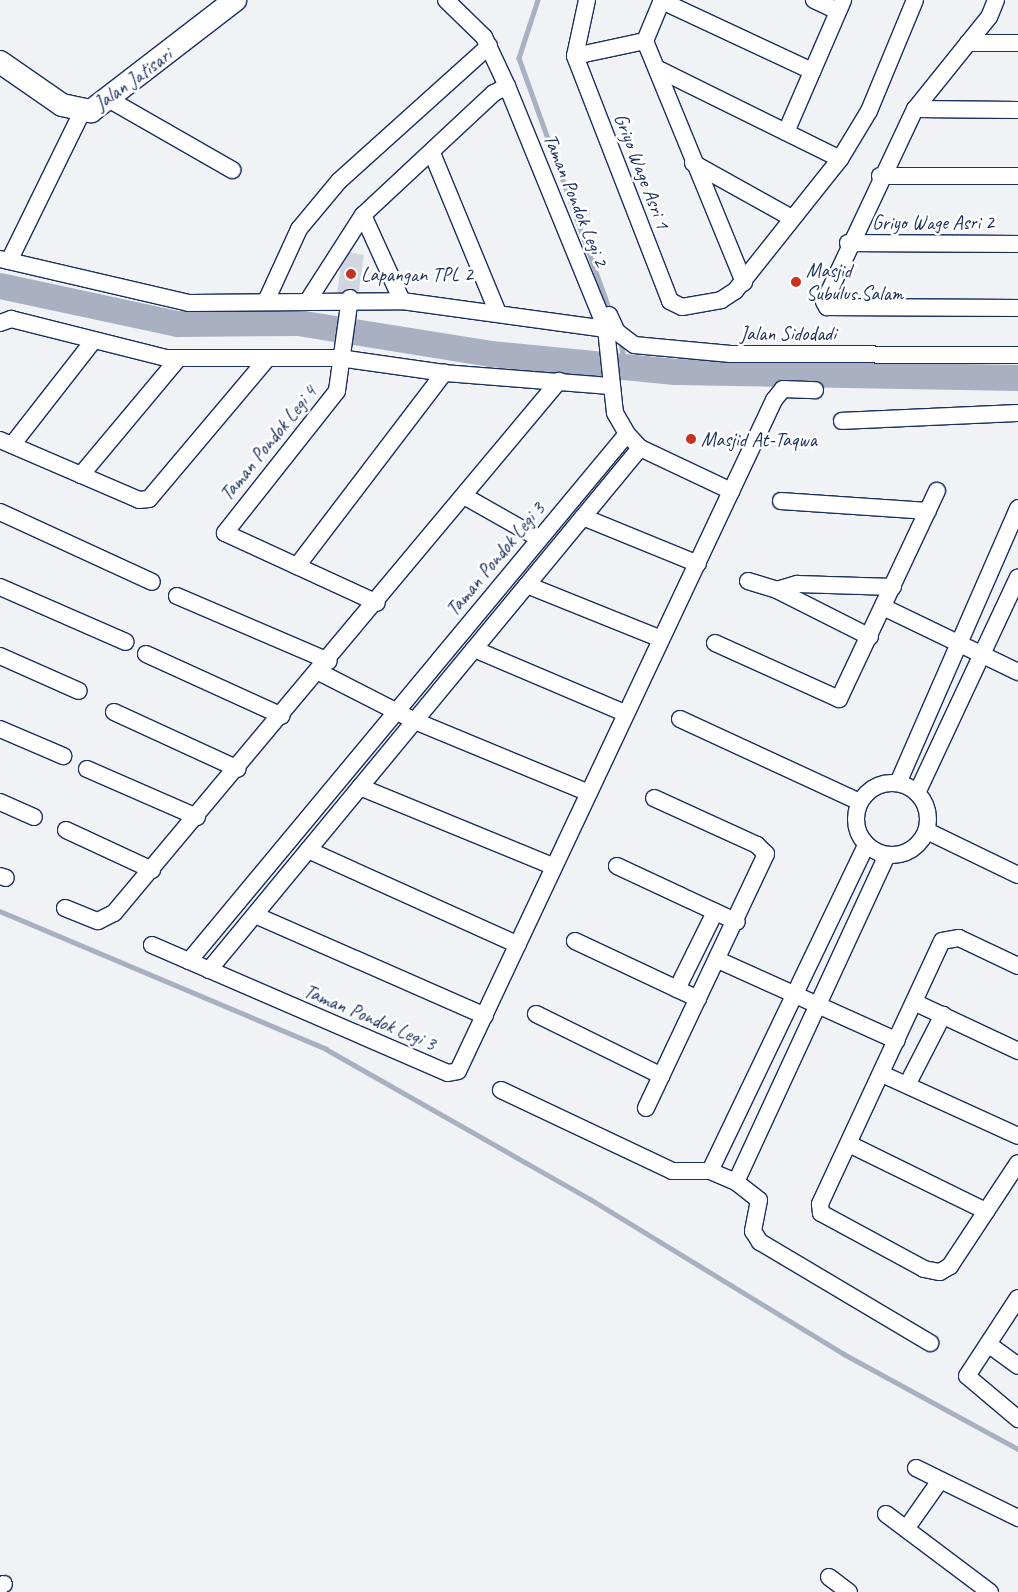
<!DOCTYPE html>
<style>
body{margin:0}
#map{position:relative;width:1018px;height:1592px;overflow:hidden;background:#f1f2f5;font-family:Caveat,sans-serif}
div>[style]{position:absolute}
.green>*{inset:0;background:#d2d6df}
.stream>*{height:4.5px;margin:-2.25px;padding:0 2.25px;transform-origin:2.25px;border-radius:2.25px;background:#a8b0c2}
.river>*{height:26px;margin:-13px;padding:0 13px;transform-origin:13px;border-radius:13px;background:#a8b0c2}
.roads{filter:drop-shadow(1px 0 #1b2f5e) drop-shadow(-1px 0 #1b2f5e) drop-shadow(0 1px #1b2f5e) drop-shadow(0 -1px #1b2f5e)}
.street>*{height:16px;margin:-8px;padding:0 8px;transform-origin:8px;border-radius:8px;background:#fff}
.street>.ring{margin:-8px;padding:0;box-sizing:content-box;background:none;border:16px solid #fff;border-radius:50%}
.secondary>*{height:22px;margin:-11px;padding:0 11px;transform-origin:11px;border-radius:11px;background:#fff}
.dots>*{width:14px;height:14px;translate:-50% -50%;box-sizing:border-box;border:2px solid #fff;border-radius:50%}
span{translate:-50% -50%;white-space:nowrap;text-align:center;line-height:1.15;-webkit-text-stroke:5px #fff;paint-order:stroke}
.street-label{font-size:20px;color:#1b2f5e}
.poi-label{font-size:20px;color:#1b2f5e}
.left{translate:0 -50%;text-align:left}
</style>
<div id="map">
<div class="green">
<i style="clip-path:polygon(343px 251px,364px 255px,358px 297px,337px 293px)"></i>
</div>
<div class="stream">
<i style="left:538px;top:0;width:61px;rotate:108.1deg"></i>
<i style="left:519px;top:58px;width:269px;rotate:70.2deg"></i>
<i style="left:621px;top:342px;width:23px;rotate:80deg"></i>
<i style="left:0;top:911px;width:354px;rotate:22.9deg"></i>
<i style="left:326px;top:1049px;width:304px;rotate:29.6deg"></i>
<i style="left:590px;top:1199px;width:298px;rotate:31.4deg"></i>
<i style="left:844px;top:1354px;width:198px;rotate:28.6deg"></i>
</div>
<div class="river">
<i style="left:0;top:286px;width:182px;rotate:12.1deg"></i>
<i style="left:178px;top:324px;width:120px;rotate:-0.5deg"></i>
<i style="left:298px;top:323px;width:195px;rotate:9.1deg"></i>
<i style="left:491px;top:354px;width:185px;rotate:5.6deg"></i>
<i style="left:675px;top:372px;width:343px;rotate:1deg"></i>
</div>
<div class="roads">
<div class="street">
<i style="left:446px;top:0;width:53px;rotate:44.2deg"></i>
<i style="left:484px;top:37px;width:54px;rotate:64.9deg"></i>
<i style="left:507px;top:86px;width:262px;rotate:67.8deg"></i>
<i style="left:606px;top:329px;width:84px;rotate:83.9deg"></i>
<i style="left:615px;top:413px;width:24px;rotate:60deg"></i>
<i style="left:627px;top:434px;width:19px;rotate:47deg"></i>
<i style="left:640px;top:448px;width:101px;rotate:25.3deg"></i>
<i style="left:587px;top:0;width:57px;rotate:102.1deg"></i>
<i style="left:575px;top:56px;width:263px;rotate:68.8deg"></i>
<i style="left:670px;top:301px;width:13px;rotate:27deg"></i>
<i style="left:682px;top:307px;width:40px;rotate:-10deg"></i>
<i style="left:721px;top:300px;width:17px;rotate:-33deg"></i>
<i style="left:735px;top:291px;width:169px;rotate:-51.5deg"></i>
<i style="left:840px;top:159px;width:56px;rotate:-58.9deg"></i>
<i style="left:869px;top:111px;width:120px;rotate:-67.5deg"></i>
<i style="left:662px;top:0;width:44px;rotate:112.5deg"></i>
<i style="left:645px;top:41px;width:261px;rotate:67.7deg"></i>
<i style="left:814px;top:0;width:26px;rotate:25deg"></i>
<i style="left:996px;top:0;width:18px;rotate:112deg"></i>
<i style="left:989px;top:17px;width:118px;rotate:128.8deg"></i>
<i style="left:915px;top:109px;width:213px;rotate:115.2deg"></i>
<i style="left:824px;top:302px;width:6px;rotate:59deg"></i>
<i style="left:827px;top:307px;width:191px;rotate:0.3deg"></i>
<i style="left:662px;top:1px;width:166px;rotate:25deg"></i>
<i style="left:968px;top:43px;width:50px"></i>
<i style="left:575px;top:56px;width:72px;rotate:-12.1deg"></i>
<i style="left:658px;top:69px;width:203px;rotate:26.3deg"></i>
<i style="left:110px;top:100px;width:141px;rotate:29.8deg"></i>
<i style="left:915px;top:109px;width:103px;rotate:0.6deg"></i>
<i style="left:786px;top:132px;width:144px;rotate:-66.6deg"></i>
<i style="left:432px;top:153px;width:171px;rotate:67.6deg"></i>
<i style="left:693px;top:163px;width:113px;rotate:29.1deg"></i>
<i style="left:880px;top:176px;width:138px"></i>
<i style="left:363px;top:215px;width:94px;rotate:65.6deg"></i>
<i style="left:848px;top:243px;width:170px;rotate:0.3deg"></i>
<i style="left:0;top:259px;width:194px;rotate:13.1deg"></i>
<i style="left:189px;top:303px;width:213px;rotate:-0.5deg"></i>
<i style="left:402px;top:301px;width:206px;rotate:7.8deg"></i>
<i style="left:9px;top:261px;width:166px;rotate:-63.9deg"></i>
<i style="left:350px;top:298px;width:94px;rotate:98deg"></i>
<i style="left:337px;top:391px;width:181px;rotate:128.3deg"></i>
<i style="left:225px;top:533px;width:167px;rotate:24.7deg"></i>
<i style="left:267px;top:299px;width:77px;rotate:-65.4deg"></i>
<i style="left:299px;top:229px;width:62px;rotate:-50.2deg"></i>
<i style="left:339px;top:181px;width:202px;rotate:-42deg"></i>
<i style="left:309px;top:299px;width:100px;rotate:-57.3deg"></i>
<i style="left:363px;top:215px;width:179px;rotate:-43deg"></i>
<i style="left:494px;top:93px;width:15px;rotate:-28deg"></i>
<i style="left:609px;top:315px;width:19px;rotate:65deg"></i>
<i style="left:617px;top:332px;width:21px;rotate:37deg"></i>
<i style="left:634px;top:345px;width:97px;rotate:5.3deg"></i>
<i style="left:731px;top:354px;width:287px;rotate:0.2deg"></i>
<i style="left:0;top:323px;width:12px;rotate:-20deg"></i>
<i style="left:11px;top:319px;width:160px;rotate:14.1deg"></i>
<i style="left:166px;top:358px;width:173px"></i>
<i style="left:339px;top:358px;width:106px;rotate:8.1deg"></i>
<i style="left:444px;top:373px;width:168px;rotate:4.5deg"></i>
<i style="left:842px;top:421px;width:176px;rotate:-2.6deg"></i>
<i style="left:0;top:440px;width:151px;rotate:23.3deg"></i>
<i style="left:139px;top:500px;width:10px;rotate:-6deg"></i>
<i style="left:149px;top:499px;width:182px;rotate:-49.9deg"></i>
<i style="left:12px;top:445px;width:133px;rotate:-52deg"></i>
<i style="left:81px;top:475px;width:151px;rotate:-50.1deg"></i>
<i style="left:464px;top:496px;width:87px;rotate:29.5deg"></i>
<i style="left:781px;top:501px;width:147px;rotate:3.9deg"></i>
<i style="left:0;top:512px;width:167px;rotate:24.7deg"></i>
<i style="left:583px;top:517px;width:124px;rotate:22.2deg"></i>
<i style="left:297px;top:566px;width:243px;rotate:-52.7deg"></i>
<i style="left:748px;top:581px;width:30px;rotate:17deg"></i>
<i style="left:777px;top:590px;width:104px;rotate:26.8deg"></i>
<i style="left:527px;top:585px;width:144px;rotate:21.9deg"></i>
<i style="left:0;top:587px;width:137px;rotate:23.6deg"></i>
<i style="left:777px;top:590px;width:21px;rotate:-17deg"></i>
<i style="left:797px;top:584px;width:96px;rotate:1.8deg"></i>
<i style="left:177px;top:596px;width:165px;rotate:23.2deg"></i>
<i style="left:883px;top:607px;width:150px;rotate:25.7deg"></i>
<i style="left:715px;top:643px;width:136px;rotate:24.3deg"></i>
<i style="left:839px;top:699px;width:230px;rotate:-64.8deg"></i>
<i style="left:474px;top:649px;width:164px;rotate:23deg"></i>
<i style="left:146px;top:654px;width:149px;rotate:24.5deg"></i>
<i style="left:0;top:656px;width:86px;rotate:23.9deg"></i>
<i style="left:319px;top:672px;width:108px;rotate:27deg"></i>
<i style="left:415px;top:721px;width:188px;rotate:22.5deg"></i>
<i style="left:114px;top:712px;width:136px;rotate:24.7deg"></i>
<i style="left:680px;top:719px;width:198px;rotate:24.8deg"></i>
<i style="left:0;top:729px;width:69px;rotate:23.2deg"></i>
<i style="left:87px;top:769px;width:120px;rotate:23.6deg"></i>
<i class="ring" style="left:856px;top:783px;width:56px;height:56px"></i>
<i style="left:898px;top:783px;width:300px;rotate:-66.4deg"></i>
<i style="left:360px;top:787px;width:209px;rotate:22.3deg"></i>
<i style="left:917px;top:793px;width:238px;rotate:-64.9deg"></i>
<i style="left:0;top:802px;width:37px;rotate:24deg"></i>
<i style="left:66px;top:830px;width:95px;rotate:24.9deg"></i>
<i style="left:927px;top:831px;width:101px;rotate:25.8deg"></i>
<i style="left:308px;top:850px;width:230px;rotate:24.3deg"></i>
<i style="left:617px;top:866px;width:132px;rotate:25deg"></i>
<i style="left:0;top:876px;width:6px;rotate:18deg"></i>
<i style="left:65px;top:908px;width:35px;rotate:22deg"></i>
<i style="left:98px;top:921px;width:18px;rotate:-27deg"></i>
<i style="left:114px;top:913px;width:694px;rotate:-50.09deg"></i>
<i style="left:255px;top:915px;width:251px;rotate:23.7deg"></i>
<i style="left:575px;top:941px;width:136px;rotate:25.2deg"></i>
<i style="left:152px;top:945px;width:322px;rotate:23.4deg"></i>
<i style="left:448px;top:1073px;width:10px;rotate:-11deg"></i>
<i style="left:458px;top:1071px;width:742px;rotate:-64.78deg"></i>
<i style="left:774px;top:400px;width:14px;rotate:-51deg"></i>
<i style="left:783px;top:389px;width:32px;rotate:2deg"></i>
<i style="left:718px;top:960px;width:196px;rotate:24.3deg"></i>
<i style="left:189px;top:961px;width:685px;rotate:-50.27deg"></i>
<i style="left:1018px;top:966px;width:65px;rotate:-154.6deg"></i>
<i style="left:959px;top:938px;width:17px;rotate:170deg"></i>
<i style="left:942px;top:941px;width:290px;rotate:114.9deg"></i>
<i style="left:820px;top:1204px;width:9px;rotate:84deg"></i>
<i style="left:821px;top:1213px;width:117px;rotate:28.5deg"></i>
<i style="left:924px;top:1269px;width:16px;rotate:11deg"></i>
<i style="left:940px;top:1272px;width:12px;rotate:-31deg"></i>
<i style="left:950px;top:1266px;width:123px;rotate:-56.6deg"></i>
<i style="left:209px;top:970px;width:677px;rotate:-50.45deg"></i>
<i style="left:677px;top:989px;width:86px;rotate:-63.7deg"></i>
<i style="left:916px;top:1003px;width:113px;rotate:25.2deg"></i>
<i style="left:536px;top:1014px;width:140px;rotate:26.2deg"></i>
<i style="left:882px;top:1074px;width:149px;rotate:24.5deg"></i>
<i style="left:907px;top:1085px;width:79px;rotate:-62.8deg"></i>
<i style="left:501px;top:1090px;width:189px;rotate:25.3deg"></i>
<i style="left:672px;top:1171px;width:38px"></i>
<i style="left:710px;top:1171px;width:28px;rotate:23deg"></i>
<i style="left:736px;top:1182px;width:29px;rotate:38deg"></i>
<i style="left:759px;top:1200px;width:32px;rotate:101deg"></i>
<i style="left:753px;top:1231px;width:13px;rotate:58deg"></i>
<i style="left:760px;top:1242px;width:198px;rotate:30.7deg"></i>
<i style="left:646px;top:1108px;width:281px;rotate:-64.7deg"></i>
<i style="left:766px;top:854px;width:13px;rotate:-135deg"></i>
<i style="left:757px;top:845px;width:113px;rotate:-155.5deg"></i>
<i style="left:849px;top:1144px;width:153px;rotate:26.1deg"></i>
<i style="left:710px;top:1171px;width:361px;rotate:-64.4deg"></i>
<i style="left:736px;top:1182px;width:360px;rotate:-65.2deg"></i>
<i style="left:1018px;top:1298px;width:93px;rotate:123.2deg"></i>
<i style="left:967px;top:1376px;width:67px;rotate:40.1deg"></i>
<i style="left:988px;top:1344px;width:37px;rotate:36deg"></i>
<i style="left:916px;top:1468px;width:114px;rotate:26.1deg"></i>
<i style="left:886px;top:1514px;width:130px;rotate:36.9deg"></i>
<i style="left:906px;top:1529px;width:57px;rotate:-54.9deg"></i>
<i style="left:829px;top:1577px;width:25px;rotate:37deg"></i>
<i style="left:0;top:1585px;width:4px;rotate:-14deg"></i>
</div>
<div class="secondary">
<i style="left:0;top:62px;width:75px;rotate:34.7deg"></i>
<i style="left:62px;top:105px;width:30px;rotate:12deg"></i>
<i style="left:91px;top:111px;width:182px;rotate:-37.6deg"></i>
</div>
</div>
<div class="dots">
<i style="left:351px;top:274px;background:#c8321e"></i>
<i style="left:796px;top:282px;background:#c8321e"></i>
<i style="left:691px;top:439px;background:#c8321e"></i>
</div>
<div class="street-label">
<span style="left:133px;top:79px;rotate:-36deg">Jalan Jatisari</span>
<span style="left:642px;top:171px;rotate:69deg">Griyo Wage Asri 1</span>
<span style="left:576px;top:200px;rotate:68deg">Taman Pondok Legi 2</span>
<span style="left:933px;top:222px">Griyo Wage Asri 2</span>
<span style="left:788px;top:333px">Jalan Sidodadi</span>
<span style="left:268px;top:443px;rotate:-51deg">Taman Pondok Legi 4</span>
<span style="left:495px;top:559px;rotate:-50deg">Taman Pondok Legi 3</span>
<span style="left:370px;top:1017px;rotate:23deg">Taman Pondok Legi 3</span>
</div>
<div class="poi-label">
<span class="left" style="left:806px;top:282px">Masjid<br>Subulus Salam</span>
<span class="left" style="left:361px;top:274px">Lapangan TPL 2</span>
<span class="left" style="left:701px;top:439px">Masjid At-Taqwa</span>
</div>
</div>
